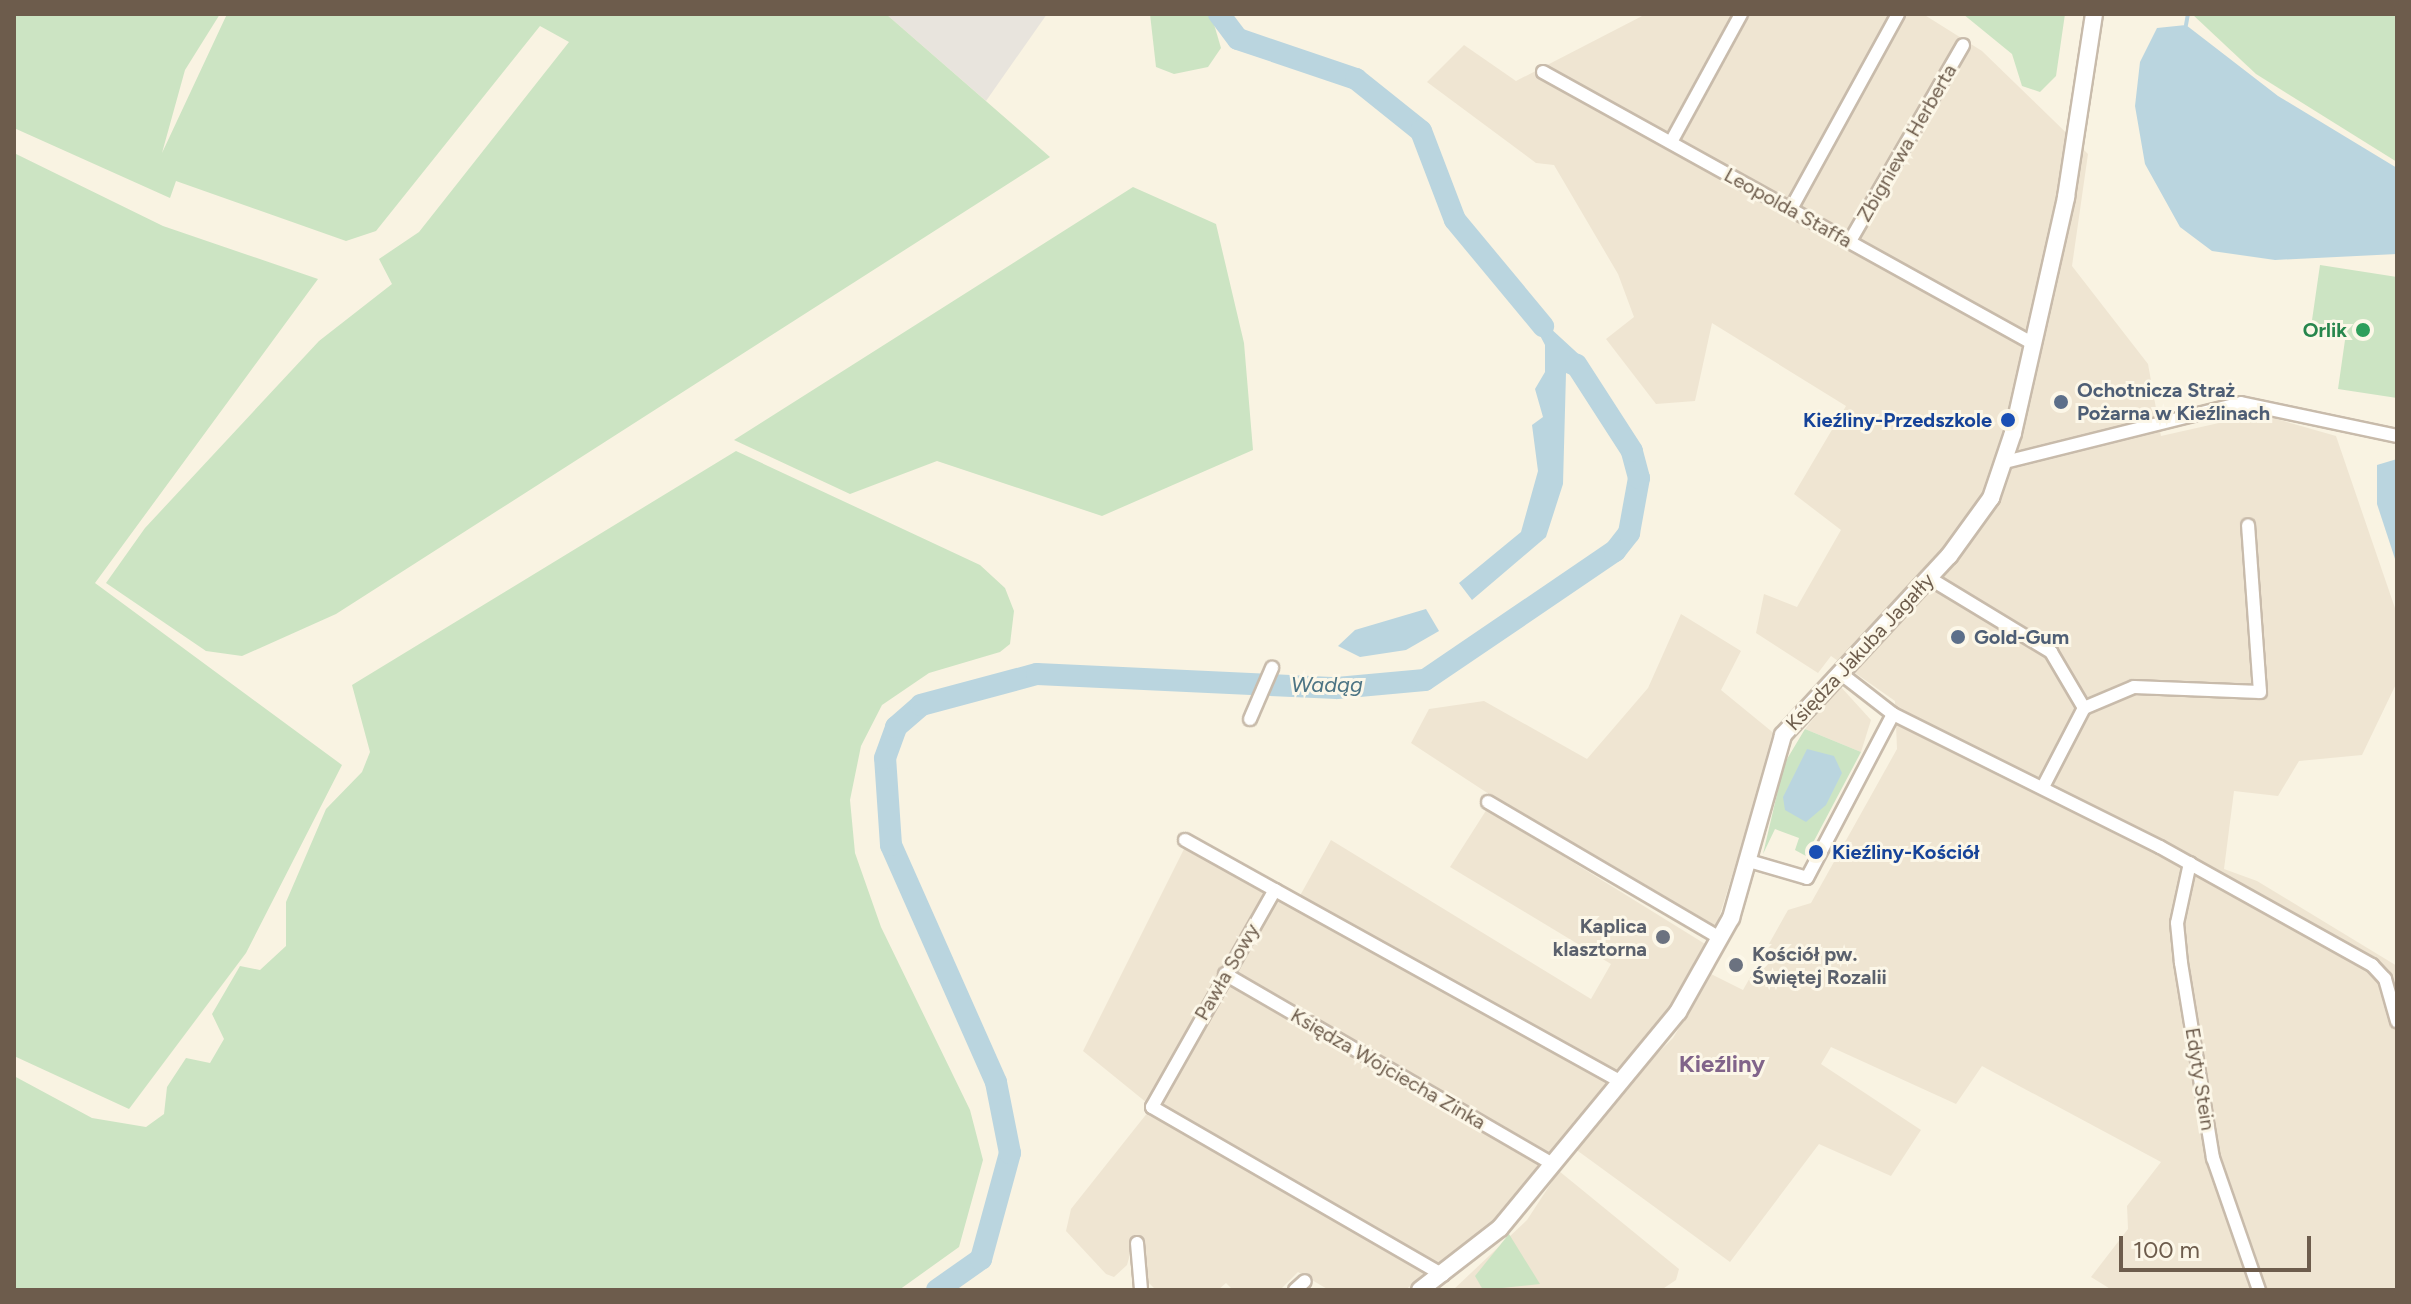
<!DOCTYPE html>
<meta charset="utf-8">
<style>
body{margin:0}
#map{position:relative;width:2411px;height:1304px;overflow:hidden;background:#f9f3e2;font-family:Figtree,sans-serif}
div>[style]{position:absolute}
.residential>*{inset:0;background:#efe5d2}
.industrial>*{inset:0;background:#e8e4dd}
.green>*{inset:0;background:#cce4c3}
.water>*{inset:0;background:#bad5df}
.stream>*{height:4px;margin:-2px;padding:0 2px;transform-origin:2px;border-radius:2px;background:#bad5df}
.river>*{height:22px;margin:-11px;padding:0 11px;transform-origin:11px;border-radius:11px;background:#bad5df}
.roads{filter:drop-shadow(2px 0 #c8bbab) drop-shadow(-2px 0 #c8bbab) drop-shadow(0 2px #c8bbab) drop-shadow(0 -2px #c8bbab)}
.minor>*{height:12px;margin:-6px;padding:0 6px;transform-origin:6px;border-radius:6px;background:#fff}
.tertiary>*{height:16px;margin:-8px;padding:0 8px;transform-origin:8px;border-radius:8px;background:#fff}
.dots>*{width:22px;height:22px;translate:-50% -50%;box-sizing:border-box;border:4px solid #fcf7e8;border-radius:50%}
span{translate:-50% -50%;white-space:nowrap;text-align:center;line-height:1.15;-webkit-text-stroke:6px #fcf7e8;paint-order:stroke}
.street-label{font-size:20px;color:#6d5c4c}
.leisure-label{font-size:20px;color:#27864d;font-weight:700}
.right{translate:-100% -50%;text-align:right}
.service-label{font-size:20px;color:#4e5e75;font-weight:700}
.left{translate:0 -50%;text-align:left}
.transit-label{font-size:20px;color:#164399;font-weight:700}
.worship-label{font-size:20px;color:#5b616d;font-weight:700}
.water-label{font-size:22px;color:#4c7484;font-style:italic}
.quarter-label{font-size:24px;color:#81648a;font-weight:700}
.frame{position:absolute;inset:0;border:16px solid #6d5c4c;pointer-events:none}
.scale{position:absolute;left:2119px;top:1236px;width:192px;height:36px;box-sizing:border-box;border:4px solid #6d5c4c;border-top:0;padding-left:10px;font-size:24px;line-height:28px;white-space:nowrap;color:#6d5c4c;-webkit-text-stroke:6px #fcf7e8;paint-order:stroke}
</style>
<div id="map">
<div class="residential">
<i style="clip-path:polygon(1646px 14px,1923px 14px,1982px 51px,2088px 154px,2072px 266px,2148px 364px,2161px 436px,2259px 414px,2336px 436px,2397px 614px,2397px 682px,2362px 755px,2299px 761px,2278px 796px,2234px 791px,2224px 869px,2257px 881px,2397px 966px,2397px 1290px,2112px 1290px,2091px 1277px,2128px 1229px,2127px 1206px,2161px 1162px,1982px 1066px,1956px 1104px,1831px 1047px,1821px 1064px,1921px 1130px,1891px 1176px,1819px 1144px,1730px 1262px,1567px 1143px,1673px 1038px,1711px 974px,1743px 990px,1788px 910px,1811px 903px,1897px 749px,1895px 701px,1831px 656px,1818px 673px,1756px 633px,1764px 594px,1797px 607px,1841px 530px,1794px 494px,1846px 406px,1712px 323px,1695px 401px,1656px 404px,1606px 339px,1634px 317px,1618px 274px,1554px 165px,1536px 163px,1427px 82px,1464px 45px,1516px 81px)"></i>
<i style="clip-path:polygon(1681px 614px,1741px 651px,1721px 690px,1776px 735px,1712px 940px,1411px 743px,1429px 709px,1484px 701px,1587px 759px,1648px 688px)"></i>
<i style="clip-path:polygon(1840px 686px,1871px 720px,1861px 752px,1805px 729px)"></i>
<i style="clip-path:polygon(1487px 809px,1710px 947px,1674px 1005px,1493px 1224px,1405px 1290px,1329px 1290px,1298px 1272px,1280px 1290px,1233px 1290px,1226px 1283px,1218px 1290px,1156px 1290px,1146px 1280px,1145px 1245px,1135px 1237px,1127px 1265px,1114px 1277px,1106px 1274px,1066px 1231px,1071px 1209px,1152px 1107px,1083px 1051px,1188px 841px,1297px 901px,1331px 840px,1591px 999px,1611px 964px,1450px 867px)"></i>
<i style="clip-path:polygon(1559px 1171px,1679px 1269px,1676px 1280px,1661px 1290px,1453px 1290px,1527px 1220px)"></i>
</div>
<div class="industrial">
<i style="clip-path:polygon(886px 14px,1047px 14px,986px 101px)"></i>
</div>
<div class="green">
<i style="clip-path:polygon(14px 14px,220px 14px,185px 70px,162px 153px,227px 14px,886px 14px,1050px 157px,336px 614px,242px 656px,206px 651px,106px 583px,145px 528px,319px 341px,392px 284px,379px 259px,419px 232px,569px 42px,540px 26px,376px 231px,346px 241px,176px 181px,170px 198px,14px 128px)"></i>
<i style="clip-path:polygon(1150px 14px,1211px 14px,1221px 48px,1208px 67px,1174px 74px,1156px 67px)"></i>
<i style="clip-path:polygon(1963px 14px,2065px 14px,2056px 76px,2040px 92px,2022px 86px,2012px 54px)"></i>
<i style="clip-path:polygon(2192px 14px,2397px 14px,2397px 162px,2256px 74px)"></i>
<i style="clip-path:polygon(14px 153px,163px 226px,318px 279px,95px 583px,342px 765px,246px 953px,129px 1109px,14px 1056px)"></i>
<i style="clip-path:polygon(1133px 187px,1216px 224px,1244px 343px,1253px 450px,1102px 516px,937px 461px,850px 494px,734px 440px)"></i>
<i style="clip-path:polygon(2320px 265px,2397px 277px,2397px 398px,2338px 389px,2346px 333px,2311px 327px)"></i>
<i style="clip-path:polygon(736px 451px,980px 565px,1005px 588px,1014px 611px,1010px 644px,1000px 652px,929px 673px,882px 705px,861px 746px,850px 800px,855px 853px,881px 927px,970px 1110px,983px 1160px,959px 1247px,899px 1290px,14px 1290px,14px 1076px,92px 1118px,146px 1127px,164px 1114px,167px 1087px,186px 1058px,210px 1063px,224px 1039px,212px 1014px,240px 966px,260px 970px,286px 946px,286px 902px,326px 809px,362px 772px,370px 752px,352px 685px)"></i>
<i style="clip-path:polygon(1805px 729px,1861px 752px,1806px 856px,1795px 850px,1799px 838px,1775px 829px,1763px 854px,1784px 764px)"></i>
<i style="clip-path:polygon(1509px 1234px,1540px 1284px,1483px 1290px,1475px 1276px)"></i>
</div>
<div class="water">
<i style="clip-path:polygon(2186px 25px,2278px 96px,2397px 168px,2397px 254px,2275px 260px,2212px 251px,2180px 227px,2145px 164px,2135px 106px,2140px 62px,2157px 28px)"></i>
<i style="clip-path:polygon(1523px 303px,1586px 361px,1594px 385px,1566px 373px,1563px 484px,1546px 537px,1472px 600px,1459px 583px,1521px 532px,1538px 471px,1532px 425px,1543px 417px,1535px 389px,1545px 372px,1545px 345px)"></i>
<i style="clip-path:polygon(2397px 459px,2397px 565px,2377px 504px,2377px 465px)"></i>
<i style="clip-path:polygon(1426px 609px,1439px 631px,1406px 650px,1360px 657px,1338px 646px,1355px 630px)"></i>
<i style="clip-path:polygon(1807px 749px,1834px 756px,1842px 773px,1826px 805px,1806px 822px,1785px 810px,1783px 797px)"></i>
</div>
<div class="stream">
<i style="left:2186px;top:25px;width:11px;rotate:-80deg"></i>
</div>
<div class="river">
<i style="left:1219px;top:14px;width:31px;rotate:53deg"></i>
<i style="left:1238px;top:39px;width:125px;rotate:18.7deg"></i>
<i style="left:1356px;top:79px;width:83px;rotate:38.7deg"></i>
<i style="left:1421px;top:131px;width:95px;rotate:69.1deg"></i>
<i style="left:1455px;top:220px;width:138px;rotate:50.3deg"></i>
<i style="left:937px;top:1290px;width:54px;rotate:-35.2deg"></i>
<i style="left:981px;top:1259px;width:110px;rotate:-74.7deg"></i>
<i style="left:1010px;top:1153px;width:72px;rotate:-101.2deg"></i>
<i style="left:996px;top:1082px;width:259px;rotate:-113.9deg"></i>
<i style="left:891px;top:845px;width:87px;rotate:-93.9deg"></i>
<i style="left:885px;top:758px;width:33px;rotate:-70deg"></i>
<i style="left:896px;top:727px;width:33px;rotate:-41deg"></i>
<i style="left:921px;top:705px;width:120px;rotate:-15deg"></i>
<i style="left:1037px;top:674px;width:300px;rotate:2.7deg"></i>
<i style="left:1337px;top:688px;width:88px;rotate:-5.2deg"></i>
<i style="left:1425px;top:680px;width:230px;rotate:-34.2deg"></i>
<i style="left:1615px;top:551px;width:23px;rotate:-52deg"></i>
<i style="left:1629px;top:533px;width:56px;rotate:-79.7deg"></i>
<i style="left:1639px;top:478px;width:28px;rotate:-105deg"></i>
<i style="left:1632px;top:451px;width:103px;rotate:-122.8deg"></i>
</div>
<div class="roads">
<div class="minor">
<i style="left:1543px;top:72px;width:561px;rotate:28.99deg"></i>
<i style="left:1671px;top:142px;width:146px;rotate:-61.3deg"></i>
<i style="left:1792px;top:207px;width:220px;rotate:-61.2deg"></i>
<i style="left:1850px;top:241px;width:226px;rotate:-60deg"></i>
<i style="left:2005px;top:462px;width:243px;rotate:-14deg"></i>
<i style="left:2241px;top:403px;width:159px;rotate:11.9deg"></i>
<i style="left:1929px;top:578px;width:143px;rotate:31.2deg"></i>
<i style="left:2051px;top:652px;width:65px;rotate:59.5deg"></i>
<i style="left:2084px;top:708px;width:54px;rotate:-22.8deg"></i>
<i style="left:2134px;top:687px;width:126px;rotate:2.3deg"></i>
<i style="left:2260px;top:692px;width:167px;rotate:-94.1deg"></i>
<i style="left:1840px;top:673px;width:67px;rotate:37.7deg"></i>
<i style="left:1893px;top:714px;width:298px;rotate:26.5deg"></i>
<i style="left:2160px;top:847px;width:243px;rotate:29.1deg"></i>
<i style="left:2372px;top:965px;width:19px;rotate:47deg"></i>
<i style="left:2385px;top:979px;width:44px;rotate:74.1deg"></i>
<i style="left:1250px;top:719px;width:56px;rotate:-66.7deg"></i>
<i style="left:2043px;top:787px;width:89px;rotate:-62.6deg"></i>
<i style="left:1488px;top:802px;width:269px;rotate:30.4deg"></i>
<i style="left:1185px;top:840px;width:103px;rotate:29.1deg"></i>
<i style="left:1749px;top:861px;width:60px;rotate:16.3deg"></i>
<i style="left:1807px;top:878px;width:185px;rotate:-62.3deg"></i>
<i style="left:2190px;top:863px;width:61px;rotate:102.2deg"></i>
<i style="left:2177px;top:923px;width:40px;rotate:84.3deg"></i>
<i style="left:2181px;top:963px;width:198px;rotate:80.7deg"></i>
<i style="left:2213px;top:1158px;width:140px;rotate:70.8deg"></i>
<i style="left:1225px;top:974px;width:377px;rotate:30.1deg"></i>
<i style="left:1137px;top:1243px;width:47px;rotate:85.1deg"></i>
<i style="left:1443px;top:1275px;width:336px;rotate:-150deg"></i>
<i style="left:1152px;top:1107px;width:249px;rotate:-60.5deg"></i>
<i style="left:1275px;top:890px;width:394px;rotate:29deg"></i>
<i style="left:1295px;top:1290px;width:13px;rotate:-42deg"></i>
</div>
<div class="tertiary">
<i style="left:1420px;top:1290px;width:101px;rotate:-37.8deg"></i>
<i style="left:1500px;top:1228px;width:280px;rotate:-50.5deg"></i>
<i style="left:1678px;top:1012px;width:108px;rotate:-60.6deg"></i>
<i style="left:1731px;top:918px;width:190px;rotate:-74.1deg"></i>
<i style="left:1783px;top:735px;width:244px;rotate:-47.2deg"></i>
<i style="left:1949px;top:556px;width:72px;rotate:-54.1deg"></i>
<i style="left:1991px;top:498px;width:69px;rotate:-71.3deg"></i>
<i style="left:2013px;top:433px;width:242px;rotate:-77.3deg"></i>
<i style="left:2066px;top:197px;width:185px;rotate:-81.3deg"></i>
</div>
</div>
<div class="dots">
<i style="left:2363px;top:330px;background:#2e9e5b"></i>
<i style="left:2061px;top:402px;background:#5c6f8a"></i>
<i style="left:2008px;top:420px;background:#1a4fb4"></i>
<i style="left:1958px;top:637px;background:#5c6f8a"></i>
<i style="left:1816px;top:852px;background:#1a4fb4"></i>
<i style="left:1663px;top:937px;background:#6b7280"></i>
<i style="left:1736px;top:965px;background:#6b7280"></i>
</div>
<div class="street-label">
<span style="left:1907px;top:143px;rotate:-60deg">Zbigniewa Herberta</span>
<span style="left:1788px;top:208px;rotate:29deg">Leopolda Staffa</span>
<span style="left:1860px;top:652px;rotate:-47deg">Księdza Jakuba Jagałły</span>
<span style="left:1227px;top:972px;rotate:-60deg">Pawła Sowy</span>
<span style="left:1388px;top:1069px;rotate:30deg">Księdza Wojciecha Zinka</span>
<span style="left:2200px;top:1079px;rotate:81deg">Edyty Stein</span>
</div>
<div class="leisure-label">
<span class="right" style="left:2347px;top:330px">Orlik</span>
</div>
<div class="service-label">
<span class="left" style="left:2077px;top:402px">Ochotnicza Straż<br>Pożarna w Kieźlinach</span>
<span class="left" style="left:1974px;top:637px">Gold-Gum</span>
</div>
<div class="transit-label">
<span class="right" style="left:1992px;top:420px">Kieźliny-Przedszkole</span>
<span class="left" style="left:1832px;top:852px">Kieźliny-Kościół</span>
</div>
<div class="worship-label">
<span class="right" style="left:1647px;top:938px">Kaplica<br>klasztorna</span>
<span class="left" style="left:1752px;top:966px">Kościół pw.<br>Świętej Rozalii</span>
</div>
<div class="water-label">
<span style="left:1327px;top:685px">Wadąg</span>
</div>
<div class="quarter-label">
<span style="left:1722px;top:1064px">Kieźliny</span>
</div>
<div class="frame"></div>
<div class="scale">100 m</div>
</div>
